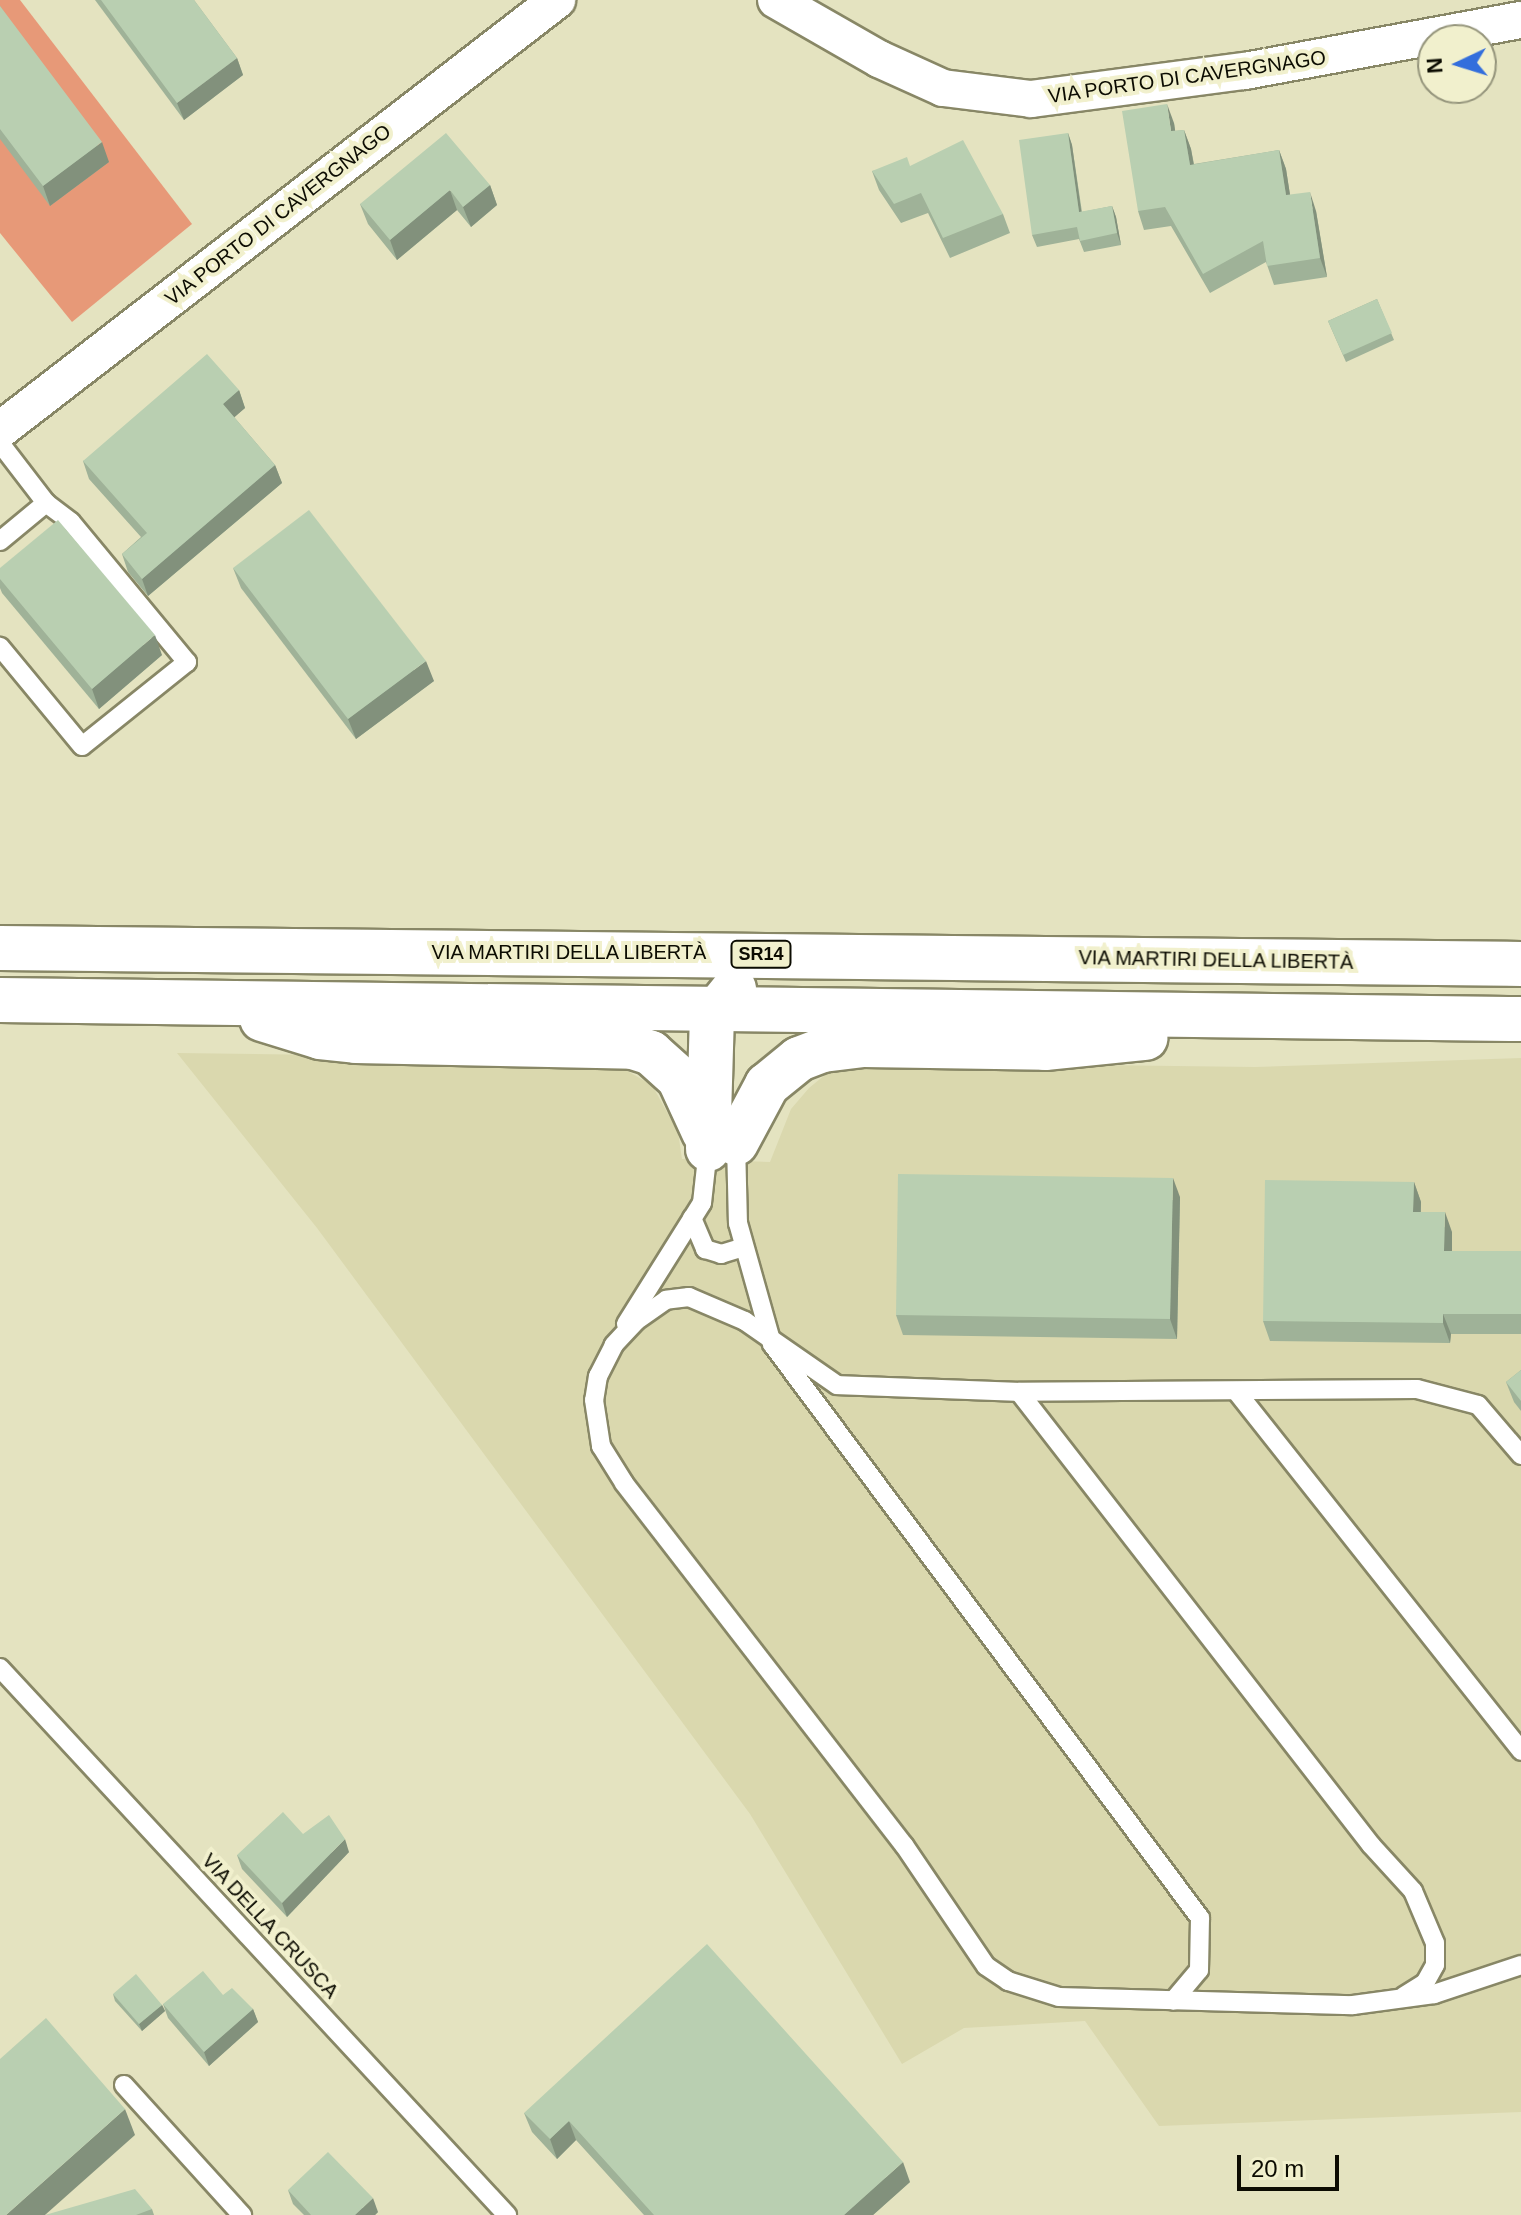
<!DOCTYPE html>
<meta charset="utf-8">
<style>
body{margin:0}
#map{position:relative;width:1521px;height:2215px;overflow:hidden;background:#e4e3c0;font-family:Helvetica,sans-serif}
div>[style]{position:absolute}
.built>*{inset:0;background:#dad8ae}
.green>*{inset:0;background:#e79978}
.roads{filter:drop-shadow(2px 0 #888766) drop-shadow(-2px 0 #888766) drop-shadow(0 2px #888766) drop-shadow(0 -2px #888766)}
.lane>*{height:18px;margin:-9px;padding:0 9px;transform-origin:9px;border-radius:9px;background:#fff}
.street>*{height:36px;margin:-18px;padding:0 18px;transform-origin:18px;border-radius:18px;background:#fff}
.primary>*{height:44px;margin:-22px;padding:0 22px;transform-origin:22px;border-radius:22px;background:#fff}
.wall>*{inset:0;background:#9fb298}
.shaded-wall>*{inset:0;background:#82917c}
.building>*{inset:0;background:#b9cfb1}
span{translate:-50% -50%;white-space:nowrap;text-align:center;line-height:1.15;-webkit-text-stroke:8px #f1f0cd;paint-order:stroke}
.shield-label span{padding:2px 6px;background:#f1f0cd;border:2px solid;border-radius:6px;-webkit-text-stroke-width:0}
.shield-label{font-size:18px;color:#0c0c02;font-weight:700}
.street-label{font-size:20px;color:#0c0c02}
.north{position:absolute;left:1417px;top:24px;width:80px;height:80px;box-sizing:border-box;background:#f1f0cd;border:2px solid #95957c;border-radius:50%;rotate:266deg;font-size:22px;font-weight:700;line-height:32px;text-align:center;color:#0c0c02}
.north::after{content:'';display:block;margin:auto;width:28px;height:36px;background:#336edc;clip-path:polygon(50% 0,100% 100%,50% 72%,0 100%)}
.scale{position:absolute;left:1237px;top:2155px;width:102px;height:36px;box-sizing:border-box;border:4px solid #0c0c02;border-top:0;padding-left:10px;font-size:24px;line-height:28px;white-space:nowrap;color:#0c0c02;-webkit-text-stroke:6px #f1f0cd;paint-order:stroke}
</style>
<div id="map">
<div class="built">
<i style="clip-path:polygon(177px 1053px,606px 1059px,652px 1085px,678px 1132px,682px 1159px,770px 1162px,791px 1109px,809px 1088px,831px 1070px,859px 1062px,1255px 1067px,1521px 1058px,1521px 2112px,1159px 2126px,1085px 2021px,964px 2028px,902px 2064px,750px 1814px,317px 1228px)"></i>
</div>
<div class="green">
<i style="clip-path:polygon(0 0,20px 0,192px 224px,72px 322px,0 233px)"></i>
</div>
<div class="roads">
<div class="lane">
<i style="left:0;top:443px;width:76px;rotate:52.5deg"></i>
<i style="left:46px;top:503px;width:31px;rotate:37deg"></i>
<i style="left:71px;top:522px;width:182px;rotate:50.4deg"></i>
<i style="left:187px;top:662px;width:134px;rotate:141.3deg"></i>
<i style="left:82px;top:746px;width:129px;rotate:-129.6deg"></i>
<i style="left:0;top:541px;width:60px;rotate:-39.6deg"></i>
<i style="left:736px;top:1143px;width:80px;rotate:88.6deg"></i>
<i style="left:738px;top:1223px;width:126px;rotate:74.3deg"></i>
<i style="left:772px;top:1344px;width:716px;rotate:53.29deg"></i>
<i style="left:1200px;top:1918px;width:52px;rotate:91.1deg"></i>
<i style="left:1199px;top:1970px;width:40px;rotate:130deg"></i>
<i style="left:692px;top:1218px;width:34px;rotate:67deg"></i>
<i style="left:705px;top:1249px;width:17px;rotate:17deg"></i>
<i style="left:721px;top:1254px;width:24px;rotate:-17deg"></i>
<i style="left:626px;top:1324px;width:143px;rotate:-57.9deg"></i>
<i style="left:702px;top:1203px;width:54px;rotate:-83.7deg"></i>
<i style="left:1236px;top:1391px;width:459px;rotate:51.6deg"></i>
<i style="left:1019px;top:1392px;width:574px;rotate:52.15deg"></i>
<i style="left:1371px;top:1845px;width:62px;rotate:47.6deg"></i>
<i style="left:1413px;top:1891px;width:56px;rotate:67.1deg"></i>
<i style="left:1435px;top:1943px;width:22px;rotate:90deg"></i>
<i style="left:1435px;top:1965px;width:21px;rotate:119deg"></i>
<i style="left:1425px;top:1983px;width:25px;rotate:148deg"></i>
<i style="left:1521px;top:1455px;width:66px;rotate:-130.7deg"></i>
<i style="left:1478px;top:1405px;width:63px;rotate:-165.3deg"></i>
<i style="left:1417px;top:1389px;width:398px;rotate:179.6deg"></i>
<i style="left:1019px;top:1392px;width:182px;rotate:-177.8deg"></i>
<i style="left:837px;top:1385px;width:112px;rotate:-145.2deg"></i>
<i style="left:745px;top:1321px;width:61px;rotate:-156.8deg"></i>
<i style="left:689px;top:1297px;width:23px;rotate:173deg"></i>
<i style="left:666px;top:1300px;width:37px;rotate:145deg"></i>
<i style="left:636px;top:1321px;width:33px;rotate:133deg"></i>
<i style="left:614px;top:1345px;width:35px;rotate:117deg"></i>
<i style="left:598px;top:1376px;width:24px;rotate:99deg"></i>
<i style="left:594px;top:1400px;width:47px;rotate:81.3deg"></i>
<i style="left:601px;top:1446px;width:44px;rotate:58.1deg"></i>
<i style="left:624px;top:1483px;width:458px;rotate:52.3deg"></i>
<i style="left:904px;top:1845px;width:146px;rotate:55.9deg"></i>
<i style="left:986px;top:1966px;width:27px;rotate:34deg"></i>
<i style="left:1008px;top:1981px;width:53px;rotate:17.4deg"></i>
<i style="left:1059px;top:1997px;width:294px;rotate:1.6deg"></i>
<i style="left:1353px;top:2005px;width:82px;rotate:-7.7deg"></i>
<i style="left:1434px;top:1994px;width:92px;rotate:-18.4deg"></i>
<i style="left:0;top:1668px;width:746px;rotate:47.17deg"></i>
<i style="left:124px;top:2085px;width:176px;rotate:47.8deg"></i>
</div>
<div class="street">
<i style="left:776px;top:0;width:119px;rotate:29.8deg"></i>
<i style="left:879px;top:59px;width:70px;rotate:24.4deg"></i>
<i style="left:943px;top:88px;width:89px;rotate:7.1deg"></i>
<i style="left:1031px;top:99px;width:216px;rotate:-7.5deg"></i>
<i style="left:1245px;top:71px;width:281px;rotate:-10.5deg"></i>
<i style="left:0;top:430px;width:704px;rotate:-37.67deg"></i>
</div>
<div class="primary">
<i style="left:0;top:948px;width:1521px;rotate:0.6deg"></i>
<i style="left:0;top:1000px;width:1521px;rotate:0.72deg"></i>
<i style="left:262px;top:1019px;width:61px;rotate:17.2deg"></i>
<i style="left:320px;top:1037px;width:36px;rotate:6deg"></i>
<i style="left:356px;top:1041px;width:277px;rotate:1.2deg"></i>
<i style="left:633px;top:1047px;width:19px;rotate:18deg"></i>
<i style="left:651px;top:1053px;width:38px;rotate:42deg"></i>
<i style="left:679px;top:1078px;width:60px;rotate:65.2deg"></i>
<i style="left:736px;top:1143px;width:66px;rotate:-61.9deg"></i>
<i style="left:767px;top:1085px;width:41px;rotate:-39.1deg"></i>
<i style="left:799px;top:1059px;width:26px;rotate:-21deg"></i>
<i style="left:823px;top:1050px;width:41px;rotate:-7deg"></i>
<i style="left:864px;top:1045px;width:181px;rotate:0.9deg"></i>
<i style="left:1045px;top:1048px;width:101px;rotate:-5.7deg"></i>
<i style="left:708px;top:1149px;width:133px;rotate:-88.3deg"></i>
<i style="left:712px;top:1016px;width:35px;rotate:-51deg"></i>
</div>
</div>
<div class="wall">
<i style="clip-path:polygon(95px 0,194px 0,237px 58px,243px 75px,184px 120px)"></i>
<i style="clip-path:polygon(0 6px,109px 162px,50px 206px,0 139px)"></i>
<i style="clip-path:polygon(1174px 123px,1175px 131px,1184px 130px,1191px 149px,1194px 164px,1279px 150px,1286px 169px,1290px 195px,1316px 211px,1327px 277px,1274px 285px,1266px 262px,1210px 293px,1171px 226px,1144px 230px,1138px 211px)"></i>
<i style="clip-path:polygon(1068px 133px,1072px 145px,1082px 212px,1112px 206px,1116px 217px,1121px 245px,1084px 252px,1079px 239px,1037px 247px,1032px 235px)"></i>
<i style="clip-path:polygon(910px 166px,1003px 214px,1010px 233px,950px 258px,928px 213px,901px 223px,879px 190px,872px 171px)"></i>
<i style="clip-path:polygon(490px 185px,497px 205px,471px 227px,457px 210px,397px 260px,368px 224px,360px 204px)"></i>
<i style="clip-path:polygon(1377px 299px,1394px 340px,1346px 362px,1328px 321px)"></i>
<i style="clip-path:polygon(239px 390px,245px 408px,234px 417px,275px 465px,282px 483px,148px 596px,128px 572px,122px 554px,141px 537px,89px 479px,83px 461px)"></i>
<i style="clip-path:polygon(0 568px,162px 655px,99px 709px,2px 593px,0 588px)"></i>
<i style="clip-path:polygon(233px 568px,434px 681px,356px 739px,241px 588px)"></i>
<i style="clip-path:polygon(1414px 1182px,1421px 1202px,1421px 1212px,1452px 1232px,1452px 1251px,1521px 1251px,1521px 1334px,1451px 1334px,1450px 1343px,1270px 1341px,1263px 1321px)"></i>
<i style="clip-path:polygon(1180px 1197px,1177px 1339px,903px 1335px,896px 1315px)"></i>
<i style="clip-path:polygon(1521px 1370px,1521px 1411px,1514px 1402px,1506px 1382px)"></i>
<i style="clip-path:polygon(349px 1852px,287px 1917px,242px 1869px,237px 1855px)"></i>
<i style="clip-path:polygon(113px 1994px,162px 2005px,165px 2011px,142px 2031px,115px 2001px)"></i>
<i style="clip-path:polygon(223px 1995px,253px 2009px,258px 2022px,209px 2066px,168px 2018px,163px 2004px)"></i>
<i style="clip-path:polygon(524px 2113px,910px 2182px,873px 2215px,644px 2215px,576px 2140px,557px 2159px,532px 2132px)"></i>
<i style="clip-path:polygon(288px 2190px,378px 2212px,375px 2215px,304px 2215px,293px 2204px)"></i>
<i style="clip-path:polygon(152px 2209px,154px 2215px,45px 2215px)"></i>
</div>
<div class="shaded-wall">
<i style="clip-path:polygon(237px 58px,243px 75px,184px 120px,177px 103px)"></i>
<i style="clip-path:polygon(1167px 104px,1174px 123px,1178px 150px,1171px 131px)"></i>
<i style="clip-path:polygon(1184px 130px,1191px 149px,1197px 184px,1190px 165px)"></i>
<i style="clip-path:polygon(1068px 133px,1072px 145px,1083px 224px,1079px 212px)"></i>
<i style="clip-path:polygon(102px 142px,109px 162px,50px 206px,43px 186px)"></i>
<i style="clip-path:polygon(1279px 150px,1286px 169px,1293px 214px,1286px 195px)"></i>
<i style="clip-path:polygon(490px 185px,497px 205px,471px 227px,463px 207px)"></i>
<i style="clip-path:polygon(450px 190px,457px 210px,397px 260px,390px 240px)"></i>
<i style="clip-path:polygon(1310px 192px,1316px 211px,1327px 277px,1320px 258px)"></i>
<i style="clip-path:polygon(1112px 206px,1116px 217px,1121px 245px,1117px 233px)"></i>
<i style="clip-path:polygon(239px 390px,245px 408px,229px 422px,223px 404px)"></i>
<i style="clip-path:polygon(275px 465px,282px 483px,148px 596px,142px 579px)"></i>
<i style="clip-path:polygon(155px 635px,162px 655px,99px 709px,92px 689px)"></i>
<i style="clip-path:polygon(426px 661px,434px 681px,356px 739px,348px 719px)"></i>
<i style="clip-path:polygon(1173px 1178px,1180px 1197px,1177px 1339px,1170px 1319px)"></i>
<i style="clip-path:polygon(1414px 1182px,1421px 1202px,1420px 1232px,1413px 1212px)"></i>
<i style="clip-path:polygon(1445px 1212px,1452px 1232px,1452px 1271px,1444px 1251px)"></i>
<i style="clip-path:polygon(1443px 1314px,1451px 1334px,1450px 1343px,1443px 1323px)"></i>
<i style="clip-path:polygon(345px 1839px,349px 1852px,287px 1917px,282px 1903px)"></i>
<i style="clip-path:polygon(162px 2005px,165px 2011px,142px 2031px,139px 2024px)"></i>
<i style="clip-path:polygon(253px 2009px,258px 2022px,209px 2066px,204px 2052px)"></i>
<i style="clip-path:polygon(125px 2109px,135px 2135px,45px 2215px,6px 2215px)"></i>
<i style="clip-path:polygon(569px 2121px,576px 2140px,557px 2159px,550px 2139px)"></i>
<i style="clip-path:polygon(903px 2162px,910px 2182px,873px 2215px,844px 2215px)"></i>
<i style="clip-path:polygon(373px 2198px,378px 2212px,375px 2215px,355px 2215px)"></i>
</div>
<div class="building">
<i style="clip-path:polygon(101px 0,194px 0,237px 58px,177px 103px)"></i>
<i style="clip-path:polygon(0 6px,102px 142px,43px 186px,0 129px)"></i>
<i style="clip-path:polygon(1167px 104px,1171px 131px,1184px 130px,1190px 165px,1279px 150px,1286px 195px,1310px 192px,1320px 258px,1267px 266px,1263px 241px,1203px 274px,1165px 207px,1138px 211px,1122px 111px)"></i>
<i style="clip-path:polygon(446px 133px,490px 185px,463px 207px,450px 190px,390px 240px,360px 204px)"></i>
<i style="clip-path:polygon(1068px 133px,1079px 212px,1112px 206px,1117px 233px,1080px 241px,1077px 227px,1032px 235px,1019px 140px)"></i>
<i style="clip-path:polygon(963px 140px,1003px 214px,943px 238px,921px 193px,894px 204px,872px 171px,907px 157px,910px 166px)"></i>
<i style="clip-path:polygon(1377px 299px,1392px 333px,1343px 355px,1328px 321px)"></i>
<i style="clip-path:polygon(207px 354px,239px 390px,223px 404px,275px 465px,142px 579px,122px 554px,147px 533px,83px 461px)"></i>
<i style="clip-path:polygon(309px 510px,426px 661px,348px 719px,233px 568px)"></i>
<i style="clip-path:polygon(58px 520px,155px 635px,92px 689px,0 579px,0 568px)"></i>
<i style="clip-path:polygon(898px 1174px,1173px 1178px,1170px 1319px,896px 1315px)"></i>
<i style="clip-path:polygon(1265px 1180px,1414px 1182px,1413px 1212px,1445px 1212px,1444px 1251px,1521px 1251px,1521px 1314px,1443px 1314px,1443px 1323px,1263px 1321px)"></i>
<i style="clip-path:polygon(1521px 1370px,1521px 1401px,1506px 1382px)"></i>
<i style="clip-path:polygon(283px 1812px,303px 1834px,329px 1815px,345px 1839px,282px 1903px,237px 1855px)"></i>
<i style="clip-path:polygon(707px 1944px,903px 2162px,844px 2215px,654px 2215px,569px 2121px,550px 2139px,524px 2113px)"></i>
<i style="clip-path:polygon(203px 1971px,223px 1995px,232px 1988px,253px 2009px,204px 2052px,163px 2004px)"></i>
<i style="clip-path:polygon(136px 1974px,162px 2005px,139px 2024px,113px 1994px)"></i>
<i style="clip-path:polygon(46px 2018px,125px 2109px,6px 2215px,0 2215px,0 2059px)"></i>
<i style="clip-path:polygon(328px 2152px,373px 2198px,355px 2215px,311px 2215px,288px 2190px)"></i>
<i style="clip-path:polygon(135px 2189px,152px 2209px,136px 2215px,45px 2215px)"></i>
</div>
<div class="shield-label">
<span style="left:761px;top:954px">SR14</span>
</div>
<div class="street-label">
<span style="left:1187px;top:77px;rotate:-8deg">VIA PORTO DI CAVERGNAGO</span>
<span style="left:278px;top:215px;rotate:-38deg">VIA PORTO DI CAVERGNAGO</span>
<span style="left:569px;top:952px">VIA MARTIRI DELLA LIBERTÀ</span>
<span style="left:1216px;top:960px;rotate:1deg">VIA MARTIRI DELLA LIBERTÀ</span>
<span style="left:270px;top:1926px;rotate:47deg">VIA DELLA CRUSCA</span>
</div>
<div class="north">N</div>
<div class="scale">20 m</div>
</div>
